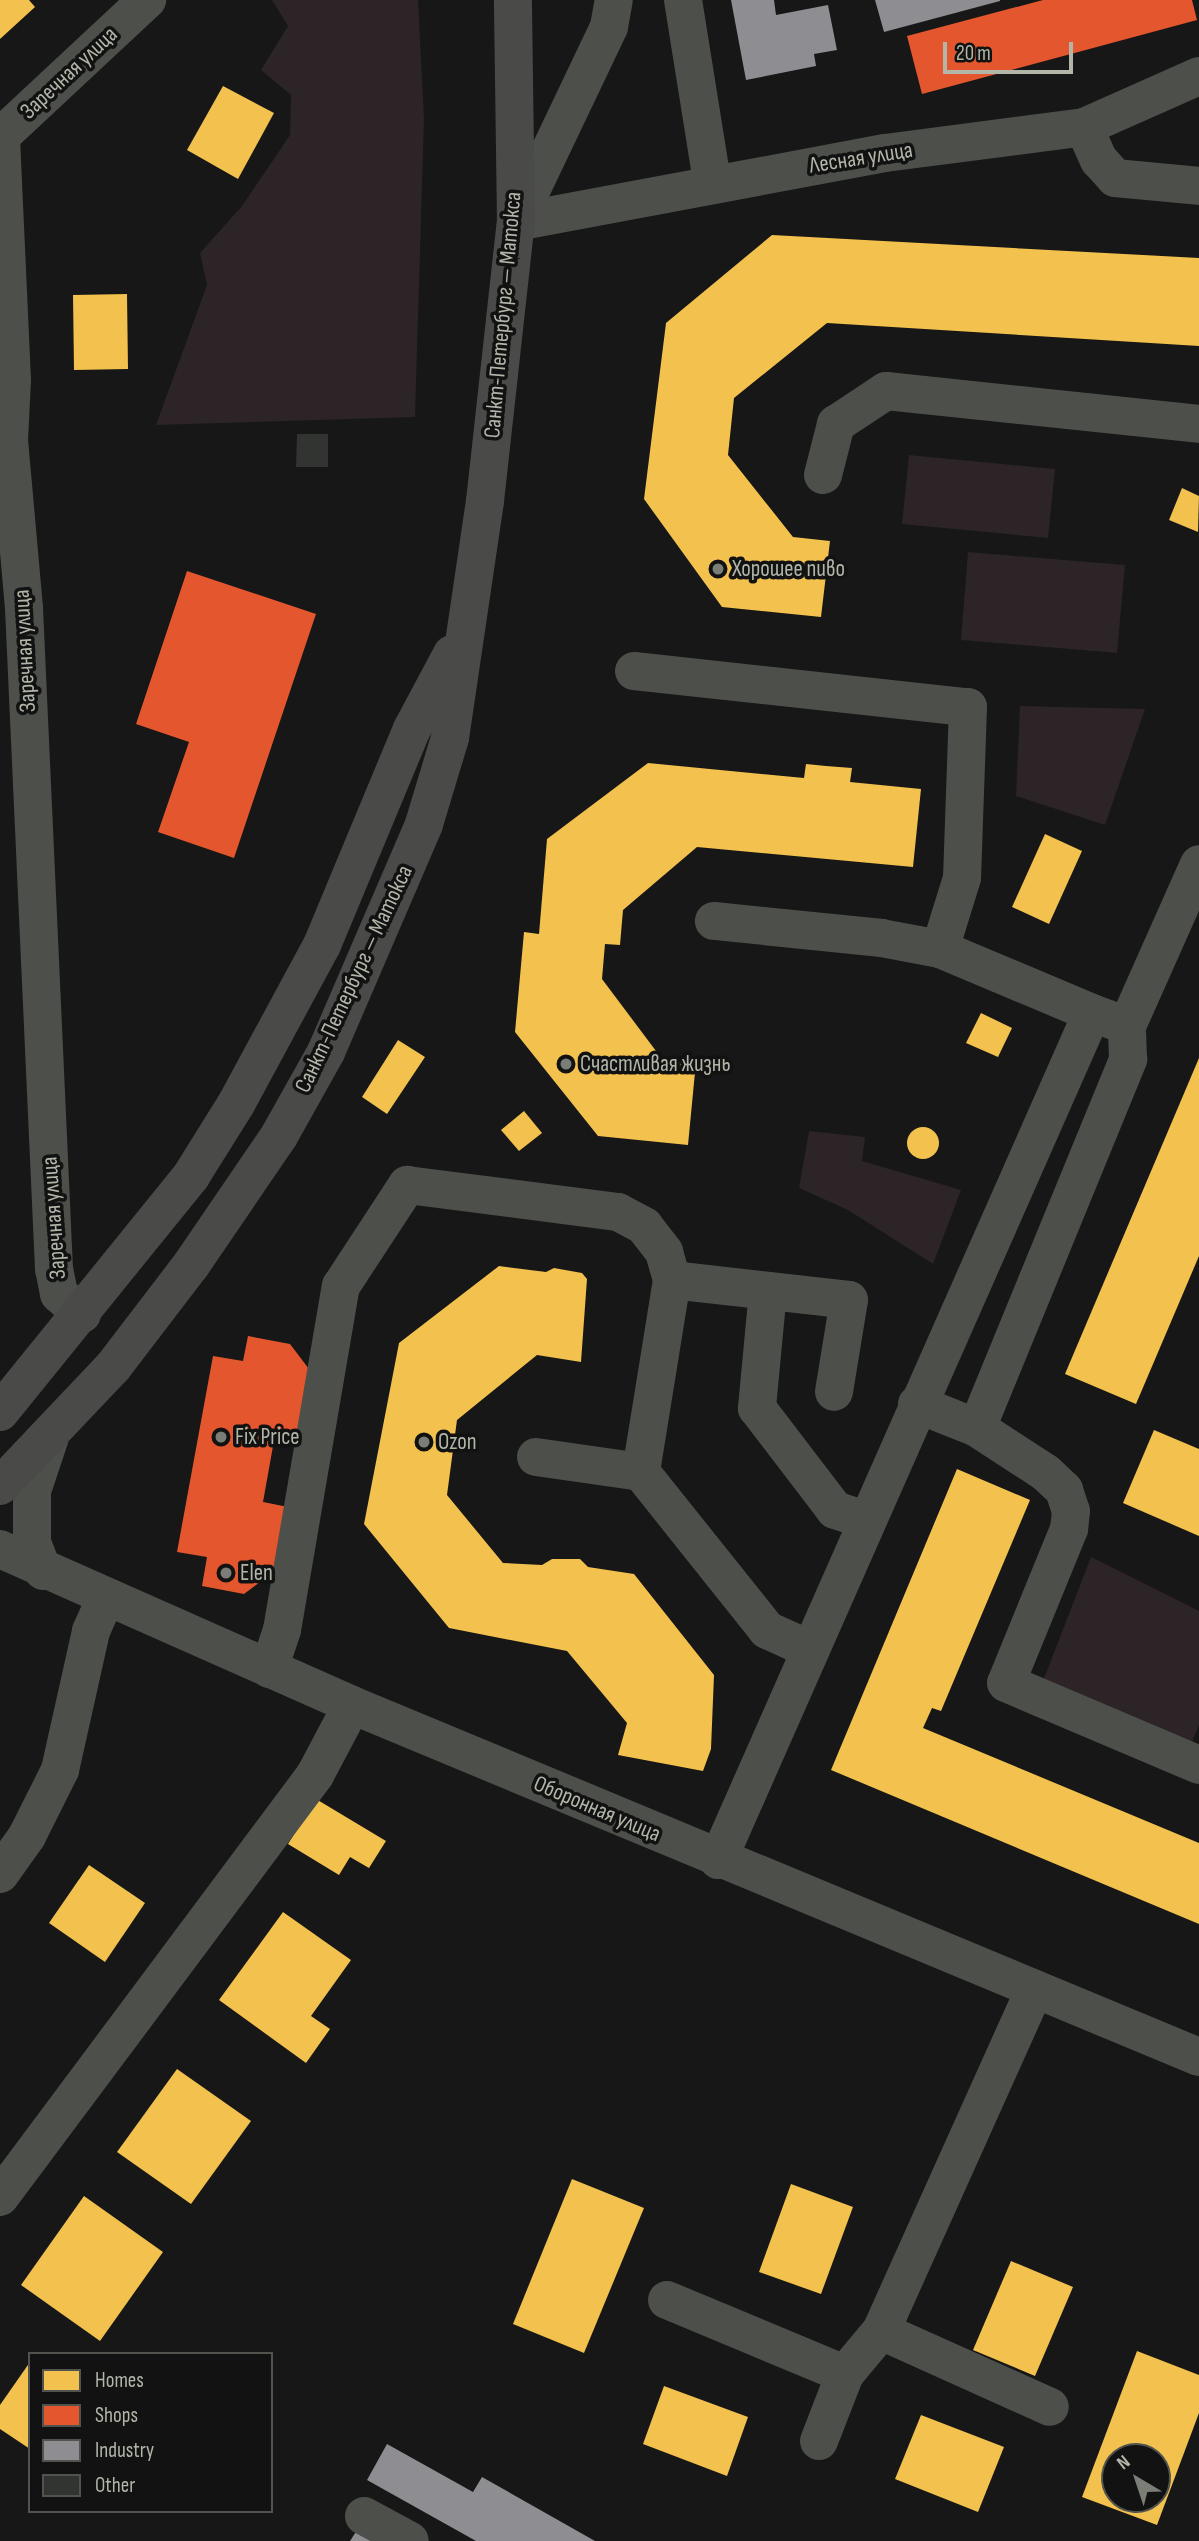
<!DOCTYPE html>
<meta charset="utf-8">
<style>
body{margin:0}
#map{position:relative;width:1199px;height:2541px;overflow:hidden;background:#161716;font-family:"Sofia Sans Condensed",sans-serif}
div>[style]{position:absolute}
.green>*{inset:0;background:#2c2426}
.homes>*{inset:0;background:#f2c14e}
.round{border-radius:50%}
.shops>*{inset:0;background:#e4572e}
.industry>*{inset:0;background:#8d8d92}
.building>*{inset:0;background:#323431}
.minor>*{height:38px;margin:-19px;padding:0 19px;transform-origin:19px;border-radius:19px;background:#4d4f4b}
.major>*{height:38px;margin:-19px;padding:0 19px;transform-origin:19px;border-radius:19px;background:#4a4b48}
.dots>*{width:19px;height:19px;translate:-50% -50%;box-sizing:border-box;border:4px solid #111211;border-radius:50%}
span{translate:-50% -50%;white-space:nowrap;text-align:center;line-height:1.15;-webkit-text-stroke:7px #111211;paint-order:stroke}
.street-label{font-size:23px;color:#b1b6a9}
.poi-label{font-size:23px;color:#b1b6a9}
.left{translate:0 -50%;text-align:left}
.legend{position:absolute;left:28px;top:2352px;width:245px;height:161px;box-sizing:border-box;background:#111211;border:2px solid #51544e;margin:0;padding:9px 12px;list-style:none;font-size:21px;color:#b1b6a9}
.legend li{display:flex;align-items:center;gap:14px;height:35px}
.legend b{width:35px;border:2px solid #51544e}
.north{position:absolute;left:1101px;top:2443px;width:70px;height:70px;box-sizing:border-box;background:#111211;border:2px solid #51544e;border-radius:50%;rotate:321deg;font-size:19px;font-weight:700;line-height:28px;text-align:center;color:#b1b6a9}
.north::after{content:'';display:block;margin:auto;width:24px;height:32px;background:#7b7e76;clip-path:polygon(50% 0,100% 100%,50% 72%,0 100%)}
.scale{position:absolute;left:943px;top:42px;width:130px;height:32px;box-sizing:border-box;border:4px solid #b1b6a9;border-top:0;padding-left:9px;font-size:21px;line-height:24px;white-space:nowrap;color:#b1b6a9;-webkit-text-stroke:5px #111211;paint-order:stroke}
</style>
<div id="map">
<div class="green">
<i style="clip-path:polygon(272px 0,418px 0,424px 119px,415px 417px,156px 425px,207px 285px,200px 253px,242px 206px,290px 135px,291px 95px,261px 70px,288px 26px)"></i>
<i style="clip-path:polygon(909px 455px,1055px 469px,1048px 538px,902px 524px)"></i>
<i style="clip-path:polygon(968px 552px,1125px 565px,1117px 653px,961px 640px)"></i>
<i style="clip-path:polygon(1020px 706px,1145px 709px,1105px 825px,1016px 796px)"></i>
<i style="clip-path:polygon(809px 1131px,865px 1137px,862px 1161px,961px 1190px,933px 1264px,848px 1210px,799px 1188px)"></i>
<i style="clip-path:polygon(1091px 1557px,1199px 1611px,1199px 1725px,1192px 1742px,1043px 1681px)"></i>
</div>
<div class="homes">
<i style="clip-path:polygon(0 0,29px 0,35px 7px,0 39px)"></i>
<i style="clip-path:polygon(223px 86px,274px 113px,238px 179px,187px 150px)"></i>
<i style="clip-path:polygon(772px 235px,1199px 258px,1199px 346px,827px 323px,734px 398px,728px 455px,793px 537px,830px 541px,821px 617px,722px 607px,644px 499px,666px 323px)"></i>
<i style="clip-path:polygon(127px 294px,128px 369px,74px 370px,73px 295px)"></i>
<i style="clip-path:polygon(1182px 488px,1199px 496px,1198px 532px,1169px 520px)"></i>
<i style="clip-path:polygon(648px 763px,804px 778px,806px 764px,826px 766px,852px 768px,850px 782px,921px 789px,913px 867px,697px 847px,623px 910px,620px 945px,605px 944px,602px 979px,662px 1059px,696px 1062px,688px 1145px,598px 1136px,515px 1032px,524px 932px,539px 934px,547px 839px)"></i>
<i style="clip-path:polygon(1045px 834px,1082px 851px,1049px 924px,1012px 907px)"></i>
<i style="clip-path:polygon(981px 1013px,1012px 1028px,998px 1057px,966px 1043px)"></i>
<i style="clip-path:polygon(398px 1040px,425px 1057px,387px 1114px,362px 1097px)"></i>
<i style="clip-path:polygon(1199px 1058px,1199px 1256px,1136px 1404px,1065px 1374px)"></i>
<i style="clip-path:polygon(524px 1111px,542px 1133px,519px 1151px,501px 1130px)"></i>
<i class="round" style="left:907px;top:1127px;width:32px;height:32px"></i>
<i style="clip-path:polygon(499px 1266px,546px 1272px,554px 1268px,582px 1273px,587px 1279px,581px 1362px,537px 1355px,457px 1420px,447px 1495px,503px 1563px,542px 1565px,552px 1559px,580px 1559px,588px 1567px,634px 1574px,714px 1675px,711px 1749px,703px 1771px,618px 1755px,627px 1723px,567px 1651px,449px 1628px,364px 1524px,399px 1343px)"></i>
<i style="clip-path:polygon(1154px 1430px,1199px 1449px,1199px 1536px,1123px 1503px)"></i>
<i style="clip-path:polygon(957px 1469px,1030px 1500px,941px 1711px,932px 1708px,923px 1728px,1199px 1843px,1199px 1924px,831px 1770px)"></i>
<i style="clip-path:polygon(316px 1799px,386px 1841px,369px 1868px,350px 1857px,339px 1875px,288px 1844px)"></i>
<i style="clip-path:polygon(89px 1865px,145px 1903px,105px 1962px,49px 1923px)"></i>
<i style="clip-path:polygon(283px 1912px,351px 1960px,311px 2016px,330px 2029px,306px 2063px,219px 2000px)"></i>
<i style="clip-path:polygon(177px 2069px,251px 2121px,191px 2204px,117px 2152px)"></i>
<i style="clip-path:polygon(572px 2179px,644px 2208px,584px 2353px,513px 2324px)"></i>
<i style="clip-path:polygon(791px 2184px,853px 2207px,821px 2294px,759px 2272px)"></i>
<i style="clip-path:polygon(84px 2196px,163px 2252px,100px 2341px,21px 2285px)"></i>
<i style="clip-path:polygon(1011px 2261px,1073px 2287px,1035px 2376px,973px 2350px)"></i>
<i style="clip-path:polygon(evenodd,1137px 2351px,1199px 2375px,1199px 2413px,1157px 2525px,1082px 2497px,1137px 2351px,1115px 2457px,1157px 2457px,1157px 2499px,1115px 2499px,1115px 2457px)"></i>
<i style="clip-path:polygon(30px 2362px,30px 2449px,0 2429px,0 2405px)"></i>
<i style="clip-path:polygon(664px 2386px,748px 2417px,727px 2476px,643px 2444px)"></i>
<i style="clip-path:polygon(921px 2415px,1004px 2447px,978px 2512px,895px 2479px)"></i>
</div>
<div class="shops">
<i style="clip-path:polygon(1043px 0,1192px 0,1197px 20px,922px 94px,907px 36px)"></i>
<i style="clip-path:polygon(187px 571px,316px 614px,234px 858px,158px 832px,189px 742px,136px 724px)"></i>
<i style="clip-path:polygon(248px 1336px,290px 1344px,312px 1373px,300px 1440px,275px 1435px,263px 1502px,288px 1507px,276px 1570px,244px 1594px,202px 1586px,207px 1557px,177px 1552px,213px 1356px,243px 1361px)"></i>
</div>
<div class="industry">
<i style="clip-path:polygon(731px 0,774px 0,776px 15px,828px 5px,837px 50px,814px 54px,816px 66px,746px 80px)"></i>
<i style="clip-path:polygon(875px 0,1000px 0,1000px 1px,884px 32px)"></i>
<i style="clip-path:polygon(387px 2444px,473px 2492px,482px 2477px,595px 2541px,476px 2541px,367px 2480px)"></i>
<i style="clip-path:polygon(359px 2527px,382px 2541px,350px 2541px)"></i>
</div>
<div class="building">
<i style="clip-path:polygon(297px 434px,328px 434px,328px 467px,296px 467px)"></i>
</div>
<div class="minor">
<i style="left:683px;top:0;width:184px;rotate:80.9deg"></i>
<i style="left:1084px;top:127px;width:36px;rotate:66deg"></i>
<i style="left:1099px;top:160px;width:24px;rotate:48deg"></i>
<i style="left:1115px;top:178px;width:84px;rotate:5.4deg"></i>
<i style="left:516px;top:222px;width:375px;rotate:-10.6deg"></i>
<i style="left:885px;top:153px;width:201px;rotate:-7.4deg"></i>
<i style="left:1084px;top:127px;width:126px;rotate:-23.9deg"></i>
<i style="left:516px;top:222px;width:216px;rotate:-64.5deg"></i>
<i style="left:609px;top:27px;width:27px;rotate:-80deg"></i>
<i style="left:823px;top:475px;width:53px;rotate:-75.7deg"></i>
<i style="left:836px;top:424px;width:60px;rotate:-33.4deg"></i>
<i style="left:886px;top:391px;width:315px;rotate:6deg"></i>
<i style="left:634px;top:671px;width:336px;rotate:6.2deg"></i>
<i style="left:968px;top:707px;width:171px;rotate:92deg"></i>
<i style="left:962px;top:878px;width:74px;rotate:107.2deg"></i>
<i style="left:940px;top:949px;width:59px;rotate:-169.3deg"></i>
<i style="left:882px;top:938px;width:169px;rotate:-174.2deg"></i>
<i style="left:940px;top:949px;width:165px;rotate:22.8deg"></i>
<i style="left:672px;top:1280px;width:178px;rotate:6.4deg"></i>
<i style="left:849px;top:1300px;width:93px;rotate:99.3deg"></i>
<i style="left:768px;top:1291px;width:118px;rotate:95.4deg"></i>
<i style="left:757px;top:1408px;width:128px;rotate:52.6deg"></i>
<i style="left:835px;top:1510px;width:33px;rotate:18deg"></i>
<i style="left:82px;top:1314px;width:30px;rotate:-139deg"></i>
<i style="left:59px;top:1294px;width:25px;rotate:-101deg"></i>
<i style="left:54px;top:1269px;width:662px;rotate:-92.6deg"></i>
<i style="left:24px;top:608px;width:168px;rotate:-95.1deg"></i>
<i style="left:9px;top:441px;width:61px;rotate:-87.2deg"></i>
<i style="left:12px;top:380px;width:244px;rotate:-92.6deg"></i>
<i style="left:1px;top:136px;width:200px;rotate:-43deg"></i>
<i style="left:917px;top:1404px;width:65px;rotate:21.8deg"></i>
<i style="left:977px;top:1428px;width:82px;rotate:33.1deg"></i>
<i style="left:1046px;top:1473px;width:25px;rotate:43deg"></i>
<i style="left:1064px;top:1490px;width:22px;rotate:72deg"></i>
<i style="left:1071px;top:1511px;width:18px;rotate:96deg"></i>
<i style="left:1069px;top:1529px;width:166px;rotate:112.2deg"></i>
<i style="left:1006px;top:1683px;width:210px;rotate:23deg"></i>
<i style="left:977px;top:1428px;width:399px;rotate:-67.7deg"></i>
<i style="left:1128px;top:1059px;width:33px;rotate:-92deg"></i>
<i style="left:1127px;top:1026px;width:177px;rotate:-66deg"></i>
<i style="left:536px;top:1457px;width:106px;rotate:8.1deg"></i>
<i style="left:0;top:1549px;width:385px;rotate:23.9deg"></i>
<i style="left:352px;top:1705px;width:917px;rotate:22.57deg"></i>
<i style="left:43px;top:1571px;width:31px;rotate:-111deg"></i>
<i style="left:32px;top:1542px;width:51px;rotate:-90deg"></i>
<i style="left:32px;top:1491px;width:57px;rotate:-71.6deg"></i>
<i style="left:269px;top:1669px;width:41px;rotate:-71.6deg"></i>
<i style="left:282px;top:1630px;width:349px;rotate:-80.3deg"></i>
<i style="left:341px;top:1286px;width:121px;rotate:-56.8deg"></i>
<i style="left:407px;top:1185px;width:213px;rotate:7.3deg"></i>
<i style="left:618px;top:1212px;width:30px;rotate:28deg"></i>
<i style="left:644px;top:1226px;width:33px;rotate:52deg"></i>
<i style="left:664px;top:1252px;width:29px;rotate:74deg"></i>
<i style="left:672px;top:1280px;width:194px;rotate:99.2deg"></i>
<i style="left:641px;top:1472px;width:202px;rotate:51.4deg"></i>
<i style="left:767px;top:1630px;width:46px;rotate:24.3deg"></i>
<i style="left:718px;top:1860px;width:926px;rotate:-66.18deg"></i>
<i style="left:1092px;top:1013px;width:37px;rotate:20deg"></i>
<i style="left:0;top:1874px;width:47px;rotate:-54.6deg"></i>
<i style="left:27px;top:1836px;width:74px;rotate:-63.4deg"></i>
<i style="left:60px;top:1770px;width:142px;rotate:-77.4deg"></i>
<i style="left:91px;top:1631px;width:36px;rotate:-66deg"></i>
<i style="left:0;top:2197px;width:527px;rotate:-53.26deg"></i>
<i style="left:315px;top:1775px;width:79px;rotate:-62.1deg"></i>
<i style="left:667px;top:2300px;width:193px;rotate:22.6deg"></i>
<i style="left:881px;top:2331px;width:185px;rotate:24.2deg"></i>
<i style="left:819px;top:2441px;width:72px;rotate:-68.8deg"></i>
<i style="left:845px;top:2374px;width:56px;rotate:-50.1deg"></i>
<i style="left:881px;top:2331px;width:375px;rotate:-65.8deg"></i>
<i style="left:364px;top:2516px;width:52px;rotate:28.5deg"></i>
</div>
<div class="major">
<i style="left:0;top:1412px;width:304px;rotate:-51deg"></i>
<i style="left:191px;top:1176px;width:85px;rotate:-58deg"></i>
<i style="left:236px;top:1104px;width:181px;rotate:-61.6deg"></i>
<i style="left:322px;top:945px;width:234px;rotate:-67.4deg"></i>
<i style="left:412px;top:729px;width:85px;rotate:-61.9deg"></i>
<i style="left:0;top:1486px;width:164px;rotate:-46.5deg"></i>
<i style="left:113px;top:1367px;width:128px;rotate:-52.6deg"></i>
<i style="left:191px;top:1265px;width:156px;rotate:-55.7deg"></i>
<i style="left:279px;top:1136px;width:96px;rotate:-60.8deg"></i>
<i style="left:326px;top:1052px;width:248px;rotate:-66.7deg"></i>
<i style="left:424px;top:824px;width:90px;rotate:-73.2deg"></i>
<i style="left:450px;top:738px;width:240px;rotate:-81.6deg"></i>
<i style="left:485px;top:501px;width:281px;rotate:-83.7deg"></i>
<i style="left:516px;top:222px;width:222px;rotate:-90.8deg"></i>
</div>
<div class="dots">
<i style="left:718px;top:569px;background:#7b7e76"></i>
<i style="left:566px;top:1064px;background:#7b7e76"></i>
<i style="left:221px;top:1437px;background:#7b7e76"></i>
<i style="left:424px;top:1442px;background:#7b7e76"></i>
<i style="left:226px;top:1573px;background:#7b7e76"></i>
</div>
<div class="street-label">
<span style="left:69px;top:73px;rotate:-43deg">Заречная улица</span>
<span style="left:861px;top:158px;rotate:-9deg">Лесная улица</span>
<span style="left:503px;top:315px;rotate:-85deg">Санкт-Петербург — Матокса</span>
<span style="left:25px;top:651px;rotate:-93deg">Заречная улица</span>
<span style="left:354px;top:979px;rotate:-65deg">Санкт-Петербург — Матокса</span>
<span style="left:54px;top:1218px;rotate:-94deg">Заречная улица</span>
<span style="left:597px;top:1809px;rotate:23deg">Оборонная улица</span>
</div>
<div class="poi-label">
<span class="left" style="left:732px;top:569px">Хорошее пиво</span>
<span class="left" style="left:580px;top:1064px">Счастливая жизнь</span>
<span class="left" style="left:235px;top:1437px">Fix Price</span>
<span class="left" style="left:438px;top:1442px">Ozon</span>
<span class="left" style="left:240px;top:1573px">Elen</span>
</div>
<ul class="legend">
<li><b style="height:19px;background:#f2c14e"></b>Homes</li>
<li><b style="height:19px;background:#e4572e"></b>Shops</li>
<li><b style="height:19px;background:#8d8d92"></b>Industry</li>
<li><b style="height:19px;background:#323431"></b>Other</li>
</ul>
<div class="north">N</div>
<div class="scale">20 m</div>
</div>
